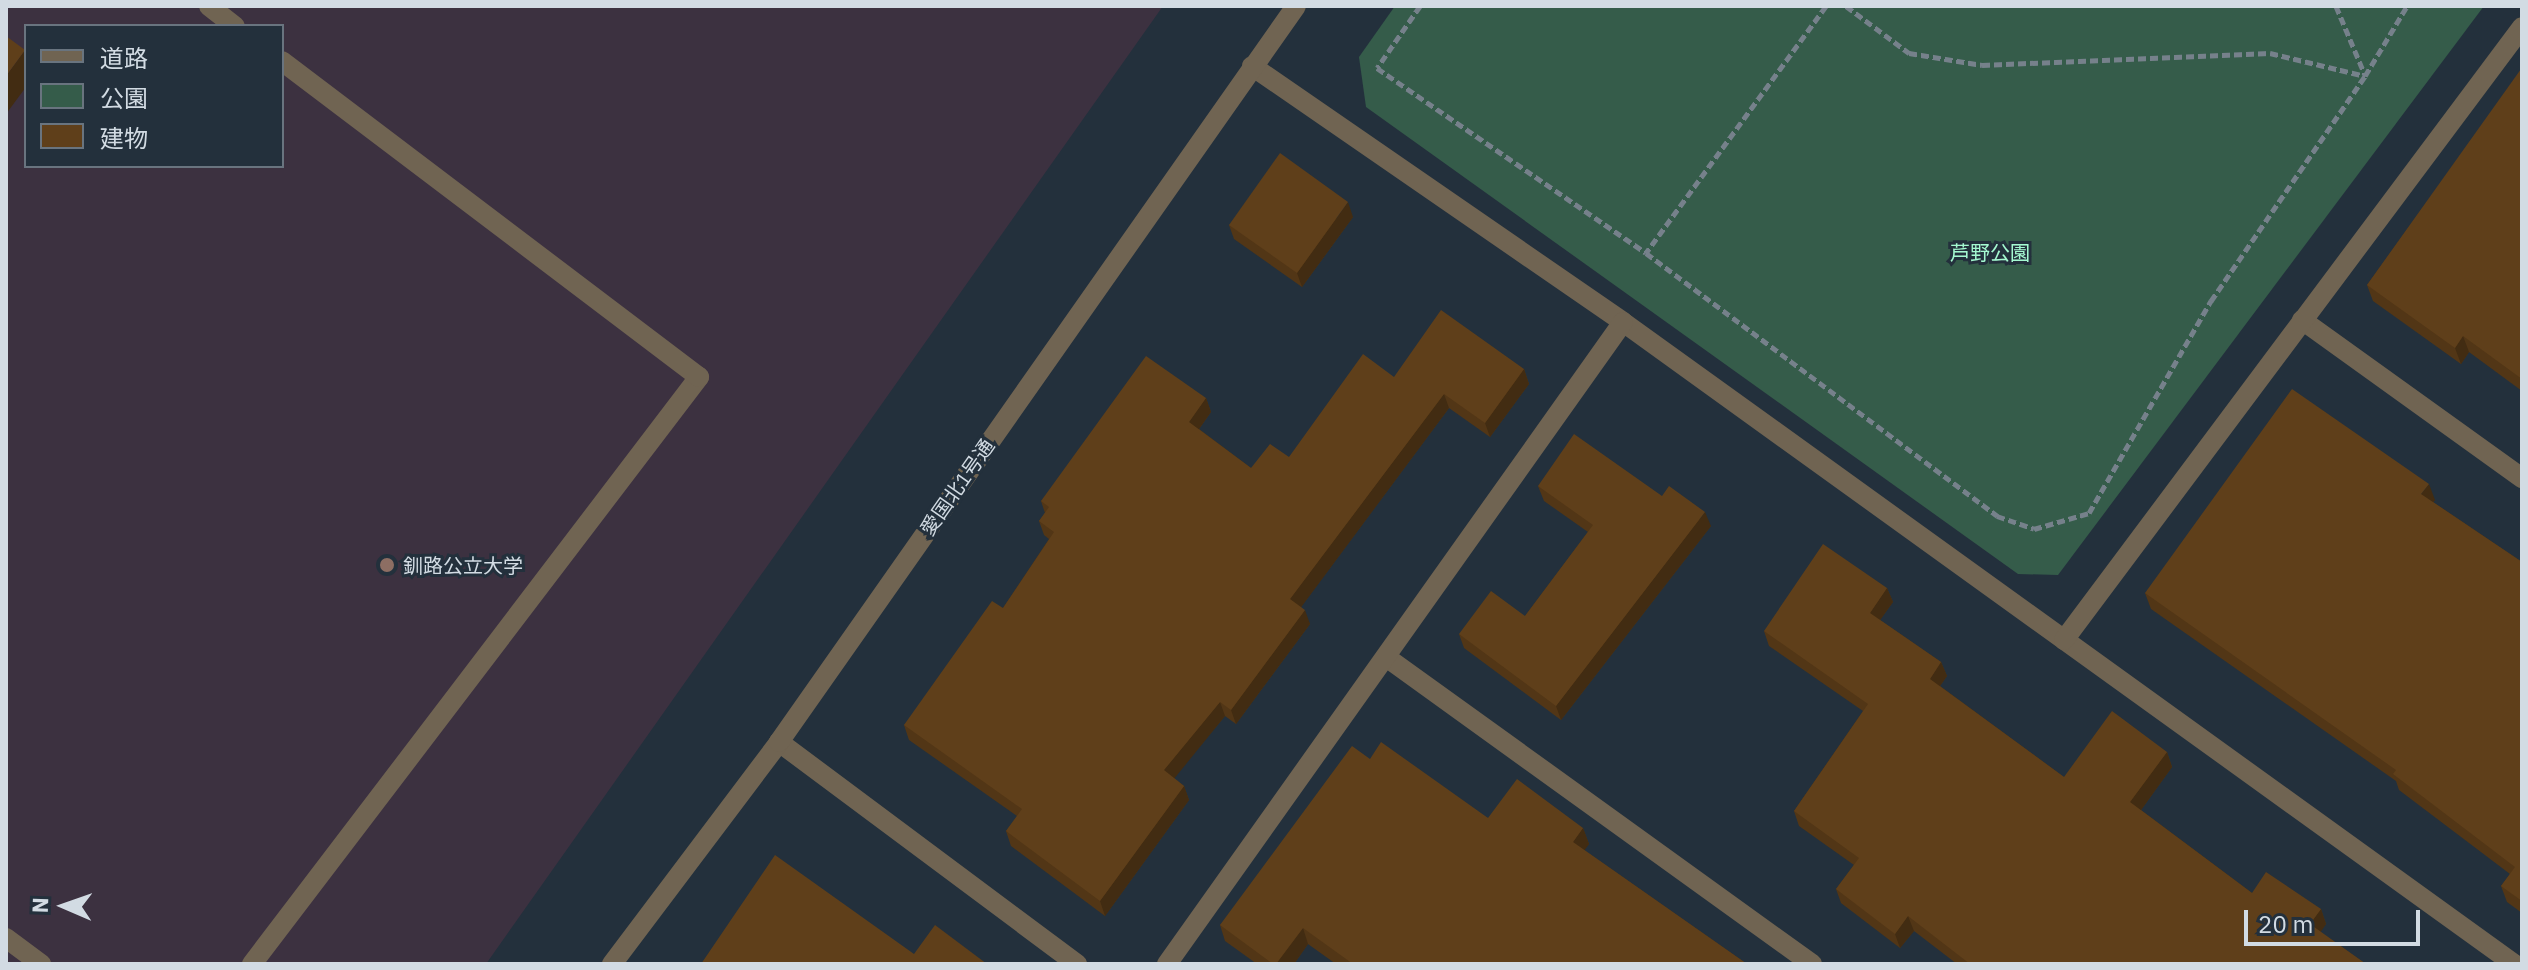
<!DOCTYPE html>
<meta charset="utf-8">
<style>
body{margin:0}
#map{position:relative;width:2528px;height:970px;overflow:hidden;background:#23303c;font-family:"IBM Plex Sans","Noto Sans JP",sans-serif}
div>[style]{position:absolute}
.education>*{inset:0;background:#3c3140}
.green>*{inset:0;background:#355c4a}
.path>*{height:5px;margin-top:-2.5px;transform-origin:0;background:repeating-linear-gradient(90deg,#76818b 0 8px,transparent 0 12px)}
.minor>*{height:20px;margin:-10px;padding:0 10px;transform-origin:10px;border-radius:10px;background:#706452}
.wall>*{inset:0;background:#523616}
.shaded-wall>*{inset:0;background:#422c12}
.building>*{inset:0;background:#5f3f1a}
.dots>*{width:22px;height:22px;translate:-50% -50%;box-sizing:border-box;border:4px solid #23303c;border-radius:50%}
span{translate:-50% -50%;white-space:nowrap;text-align:center;line-height:1.15;-webkit-text-stroke:6px #23303c;paint-order:stroke}
.park-label{font-size:20px;color:#a5f9d1}
.street-label{font-size:20px;color:#d2dbe3}
.poi-label{font-size:20px;color:#d2dbe3}
.left{translate:0 -50%;text-align:left}
.frame{position:absolute;inset:0;border:8px solid #d2dbe3;pointer-events:none}
.legend{position:absolute;left:24px;top:24px;width:260px;height:144px;box-sizing:border-box;background:#23303c;border:2px solid #69747f;margin:0;padding:10px 14px;list-style:none;font-size:24px;color:#d2dbe3}
.legend li{display:flex;align-items:center;gap:16px;height:40px}
.legend b{width:40px;border:2px solid #69747f}
.north{position:absolute;left:24px;top:866px;width:80px;height:80px;-webkit-text-stroke:6px #23303c;paint-order:stroke;rotate:272deg;font-size:22px;font-weight:700;line-height:32px;text-align:center;color:#d2dbe3}
.north::after{content:'';display:block;margin:auto;width:28px;height:36px;background:#d2dbe3;clip-path:polygon(50% 0,100% 100%,50% 72%,0 100%)}
.scale{position:absolute;left:2244px;top:910px;width:176px;height:36px;box-sizing:border-box;border:4px solid #d2dbe3;border-top:0;padding-left:10px;font-size:24px;line-height:28px;white-space:nowrap;color:#d2dbe3;-webkit-text-stroke:6px #23303c;paint-order:stroke}
</style>
<div id="map">
<div class="education">
<i style="clip-path:polygon(evenodd,6px 6px,1163px 6px,486px 964px,6px 964px,6px 6px,26px 26px,282px 26px,282px 166px,26px 166px,26px 26px)"></i>
</div>
<div class="green">
<i style="clip-path:polygon(1395px 6px,2484px 6px,2058px 575px,2018px 574px,1366px 107px,1359px 57px)"></i>
</div>
<div class="path">
<i style="left:1420px;top:6px;width:75px;rotate:124.7deg"></i>
<i style="left:1377px;top:68px;width:326px;rotate:34.5deg"></i>
<i style="left:1826px;top:6px;width:306px;rotate:126.1deg"></i>
<i style="left:1646px;top:253px;width:439px;rotate:36.8deg"></i>
<i style="left:1997px;top:516px;width:39px;rotate:19deg"></i>
<i style="left:2034px;top:529px;width:57px;rotate:-16.2deg"></i>
<i style="left:2089px;top:513px;width:245px;rotate:-60.1deg"></i>
<i style="left:2211px;top:301px;width:273px;rotate:-55.6deg"></i>
<i style="left:2365px;top:76px;width:82px;rotate:-59deg"></i>
<i style="left:1846px;top:6px;width:79px;rotate:36.7deg"></i>
<i style="left:1909px;top:53px;width:74px;rotate:9.3deg"></i>
<i style="left:1982px;top:65px;width:288px;rotate:-2.4deg"></i>
<i style="left:2270px;top:53px;width:98px;rotate:13.6deg"></i>
<i style="left:2336px;top:6px;width:75px;rotate:67.2deg"></i>
</div>
<div class="minor">
<i style="left:209px;top:6px;width:33px;rotate:38deg"></i>
<i style="left:1252px;top:66px;width:451px;rotate:34.6deg"></i>
<i style="left:1623px;top:322px;width:1098px;rotate:35.77deg"></i>
<i style="left:2302px;top:320px;width:271px;rotate:35.7deg"></i>
<i style="left:2064px;top:640px;width:765px;rotate:-53.23deg"></i>
<i style="left:1386px;top:657px;width:525px;rotate:35.78deg"></i>
<i style="left:779px;top:742px;width:372px;rotate:36.7deg"></i>
<i style="left:6px;top:938px;width:44px;rotate:36.6deg"></i>
<i style="left:252px;top:964px;width:738px;rotate:-52.71deg"></i>
<i style="left:699px;top:377px;width:523px;rotate:-142.85deg"></i>
<i style="left:612px;top:964px;width:278px;rotate:-53deg"></i>
<i style="left:779px;top:742px;width:899px;rotate:-54.91deg"></i>
<i style="left:1167px;top:964px;width:787px;rotate:-54.61deg"></i>
</div>
<div class="wall">
<i style="clip-path:polygon(2522px 70px,2522px 391px,2469px 352px,2461px 364px,2373px 301px,2367px 285px)"></i>
<i style="clip-path:polygon(1353px 217px,1302px 287px,1234px 239px,1229px 225px)"></i>
<i style="clip-path:polygon(1524px 369px,1529px 384px,1490px 437px,1449px 408px,1301px 607px,1310px 624px,1236px 724px,1225px 716px,1174px 778px,1184px 786px,1189px 800px,1105px 916px,1011px 846px,1006px 831px,1017px 816px,909px 740px,904px 725px,1003px 608px,1049px 539px,1044px 535px,1039px 521px,1045px 513px,1041px 501px,1206px 398px,1211px 412px,1199px 429px,1251px 468px,1289px 457px,1394px 377px)"></i>
<i style="clip-path:polygon(1538px 486px,1662px 496px,1711px 526px,1561px 720px,1464px 648px,1459px 634px,1525px 616px,1588px 532px,1544px 501px)"></i>
<i style="clip-path:polygon(2435px 500px,2433px 502px,2522px 562px,2522px 913px,2507px 902px,2501px 886px,2510px 874px,2399px 790px,2396px 781px,2151px 609px,2145px 593px)"></i>
<i style="clip-path:polygon(1887px 588px,1893px 602px,1880px 620px,1941px 662px,1947px 676px,1940px 686px,2064px 777px,2167px 752px,2172px 767px,2141px 810px,2252px 893px,2321px 909px,2326px 924px,2320px 932px,2366px 964px,1957px 964px,1914px 931px,1900px 948px,1841px 903px,1836px 889px,1854px 865px,1799px 826px,1794px 811px,1863px 711px,1769px 646px,1764px 631px)"></i>
<i style="clip-path:polygon(1370px 759px,1488px 818px,1583px 828px,1589px 844px,1584px 850px,1747px 964px,1336px 964px,1308px 944px,1294px 964px,1257px 964px,1225px 941px,1220px 925px)"></i>
</div>
<div class="shaded-wall">
<i style="clip-path:polygon(25px 50px,26px 87px,6px 114px,6px 76px)"></i>
<i style="clip-path:polygon(1348px 202px,1353px 217px,1302px 287px,1297px 273px)"></i>
<i style="clip-path:polygon(2463px 336px,2469px 352px,2461px 364px,2455px 348px)"></i>
<i style="clip-path:polygon(1524px 369px,1529px 384px,1490px 437px,1485px 423px)"></i>
<i style="clip-path:polygon(1444px 394px,1449px 408px,1296px 614px,1290px 599px)"></i>
<i style="clip-path:polygon(1206px 398px,1211px 412px,1194px 436px,1189px 422px)"></i>
<i style="clip-path:polygon(2429px 484px,2435px 500px,2427px 510px,2421px 494px)"></i>
<i style="clip-path:polygon(1705px 512px,1711px 526px,1561px 720px,1556px 706px)"></i>
<i style="clip-path:polygon(1887px 588px,1893px 602px,1875px 627px,1870px 613px)"></i>
<i style="clip-path:polygon(1305px 610px,1310px 624px,1236px 724px,1231px 710px)"></i>
<i style="clip-path:polygon(1941px 662px,1947px 676px,1935px 693px,1930px 679px)"></i>
<i style="clip-path:polygon(1220px 702px,1225px 716px,1169px 785px,1164px 770px)"></i>
<i style="clip-path:polygon(2167px 752px,2172px 767px,2136px 817px,2130px 802px)"></i>
<i style="clip-path:polygon(1184px 786px,1189px 800px,1105px 916px,1100px 901px)"></i>
<i style="clip-path:polygon(1583px 828px,1589px 844px,1579px 858px,1573px 842px)"></i>
<i style="clip-path:polygon(2321px 909px,2326px 924px,2316px 939px,2310px 924px)"></i>
<i style="clip-path:polygon(1908px 916px,1914px 931px,1900px 948px,1895px 934px)"></i>
<i style="clip-path:polygon(1303px 928px,1308px 944px,1294px 964px,1276px 964px)"></i>
</div>
<div class="building">
<i style="clip-path:polygon(6px 36px,25px 50px,6px 76px)"></i>
<i style="clip-path:polygon(2521px 69px,2522px 70px,2522px 379px,2463px 336px,2455px 348px,2367px 285px)"></i>
<i style="clip-path:polygon(1280px 153px,1348px 202px,1297px 273px,1229px 225px)"></i>
<i style="clip-path:polygon(1441px 310px,1524px 369px,1485px 423px,1444px 394px,1290px 599px,1305px 610px,1231px 710px,1220px 702px,1164px 770px,1184px 786px,1100px 901px,1006px 831px,1022px 809px,904px 725px,992px 601px,1003px 608px,1054px 532px,1039px 521px,1049px 507px,1041px 501px,1146px 356px,1206px 398px,1189px 422px,1251px 468px,1270px 444px,1289px 457px,1363px 354px,1394px 377px)"></i>
<i style="clip-path:polygon(2292px 389px,2429px 484px,2421px 494px,2522px 562px,2522px 901px,2501px 886px,2515px 867px,2393px 774px,2396px 770px,2145px 593px)"></i>
<i style="clip-path:polygon(1574px 434px,1662px 496px,1669px 486px,1705px 512px,1556px 706px,1459px 634px,1491px 591px,1525px 616px,1593px 525px,1538px 486px)"></i>
<i style="clip-path:polygon(1823px 544px,1887px 588px,1870px 613px,1941px 662px,1930px 679px,2064px 777px,2112px 711px,2167px 752px,2130px 802px,2252px 893px,2266px 872px,2321px 909px,2310px 924px,2366px 964px,1970px 964px,1908px 916px,1895px 934px,1836px 889px,1859px 858px,1794px 811px,1868px 704px,1764px 631px)"></i>
<i style="clip-path:polygon(1381px 742px,1488px 818px,1517px 779px,1583px 828px,1573px 842px,1747px 964px,1353px 964px,1303px 928px,1276px 964px,1273px 964px,1220px 925px,1352px 746px,1370px 759px)"></i>
<i style="clip-path:polygon(775px 855px,914px 954px,935px 925px,987px 964px,701px 964px)"></i>
</div>
<div class="dots">
<i style="left:387px;top:565px;background:#8d6e63"></i>
</div>
<div class="park-label">
<span style="left:1990px;top:252px">芦野公園</span>
</div>
<div class="street-label">
<span style="left:957px;top:487px;rotate:-55deg">愛国北1号通</span>
</div>
<div class="poi-label">
<span class="left" style="left:403px;top:565px">釧路公立大学</span>
</div>
<div class="frame"></div>
<ul class="legend">
<li><b style="height:10px;background:#706452"></b>道路</li>
<li><b style="height:22px;background:#355c4a"></b>公園</li>
<li><b style="height:22px;background:#5f3f1a"></b>建物</li>
</ul>
<div class="north">N</div>
<div class="scale">20 m</div>
</div>
